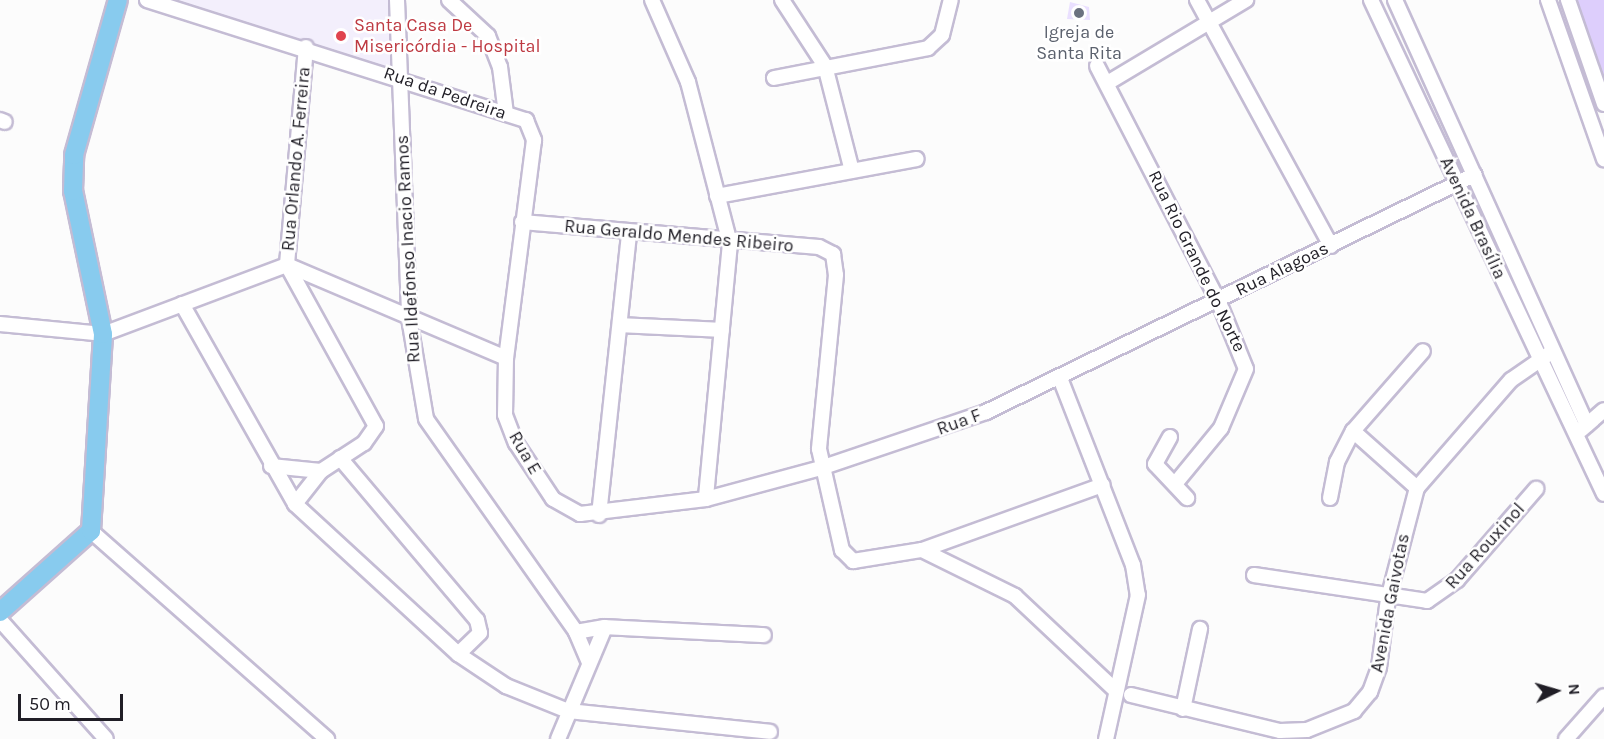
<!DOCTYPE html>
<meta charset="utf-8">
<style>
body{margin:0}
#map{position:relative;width:1604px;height:739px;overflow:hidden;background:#fcfcfc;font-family:Karla,sans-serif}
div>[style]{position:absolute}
.medical>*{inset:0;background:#f3effc}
.green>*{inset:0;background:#ddcefc}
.building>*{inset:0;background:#eae0ff}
.roads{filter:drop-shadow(2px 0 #c4bcd4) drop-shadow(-2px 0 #c4bcd4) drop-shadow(0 2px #c4bcd4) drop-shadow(0 -2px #c4bcd4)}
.minor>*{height:14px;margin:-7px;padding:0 7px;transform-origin:7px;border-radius:7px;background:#fff}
.major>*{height:18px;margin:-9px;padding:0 9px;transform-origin:9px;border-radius:9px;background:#88cbee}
.dots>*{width:16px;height:16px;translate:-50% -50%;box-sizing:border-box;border:3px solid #fff;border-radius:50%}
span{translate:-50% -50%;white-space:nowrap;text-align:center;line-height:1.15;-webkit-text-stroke:5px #fff;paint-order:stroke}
.health-label{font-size:18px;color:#be3a42}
.left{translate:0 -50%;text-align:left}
.worship-label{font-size:18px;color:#5b616d}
.street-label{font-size:18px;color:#201e26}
.north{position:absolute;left:1526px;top:661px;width:60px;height:60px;-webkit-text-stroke:4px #fff;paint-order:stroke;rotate:85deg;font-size:16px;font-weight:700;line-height:24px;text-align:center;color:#201e26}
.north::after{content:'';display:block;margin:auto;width:21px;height:27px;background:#201e26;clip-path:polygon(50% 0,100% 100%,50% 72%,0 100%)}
.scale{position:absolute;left:18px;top:694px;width:105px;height:27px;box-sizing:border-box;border:3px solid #201e26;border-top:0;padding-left:8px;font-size:18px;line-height:21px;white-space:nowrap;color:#201e26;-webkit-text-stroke:4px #fff;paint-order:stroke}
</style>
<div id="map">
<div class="medical">
<i style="clip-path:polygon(167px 0,396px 0,400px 73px)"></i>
</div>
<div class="green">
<i style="clip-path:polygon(1567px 0,1604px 0,1604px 82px,1603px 83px)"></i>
</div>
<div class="building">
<i style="clip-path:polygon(1070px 2px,1089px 7px,1090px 20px,1067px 19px)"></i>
</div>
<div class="roads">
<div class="minor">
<i style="left:147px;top:0;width:398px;rotate:17.6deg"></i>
<i style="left:526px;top:120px;width:22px;rotate:68deg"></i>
<i style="left:534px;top:140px;width:220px;rotate:97.3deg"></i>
<i style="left:506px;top:358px;width:57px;rotate:91deg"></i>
<i style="left:505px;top:415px;width:30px;rotate:69deg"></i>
<i style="left:516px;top:443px;width:67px;rotate:56.5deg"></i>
<i style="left:553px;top:499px;width:31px;rotate:29deg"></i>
<i style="left:580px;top:514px;width:127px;rotate:-6.8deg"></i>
<i style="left:706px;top:499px;width:119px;rotate:-15.1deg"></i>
<i style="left:821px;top:468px;width:174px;rotate:-18.7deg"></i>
<i style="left:986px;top:412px;width:543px;rotate:-25.9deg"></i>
<i style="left:397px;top:0;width:318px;rotate:87.8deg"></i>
<i style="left:409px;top:318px;width:102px;rotate:80.4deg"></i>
<i style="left:426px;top:419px;width:261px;rotate:54.8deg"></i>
<i style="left:576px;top:632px;width:34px;rotate:67deg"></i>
<i style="left:449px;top:0;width:53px;rotate:42.7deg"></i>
<i style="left:488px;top:36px;width:33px;rotate:69deg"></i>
<i style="left:500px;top:67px;width:47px;rotate:82.7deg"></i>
<i style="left:652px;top:0;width:90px;rotate:66.3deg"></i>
<i style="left:688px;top:82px;width:166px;rotate:75.4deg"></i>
<i style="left:730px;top:243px;width:257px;rotate:95.4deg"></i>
<i style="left:782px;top:0;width:79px;rotate:56.9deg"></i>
<i style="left:825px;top:66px;width:108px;rotate:75.6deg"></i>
<i style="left:1197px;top:0;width:280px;rotate:61.4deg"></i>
<i style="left:1371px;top:0;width:546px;rotate:64.75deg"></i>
<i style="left:1395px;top:0;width:466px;rotate:65.7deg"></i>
<i style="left:1548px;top:0;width:169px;rotate:70.6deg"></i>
<i style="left:1568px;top:0;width:110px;rotate:70.9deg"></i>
<i style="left:306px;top:47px;width:219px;rotate:95deg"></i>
<i style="left:287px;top:265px;width:184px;rotate:61.1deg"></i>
<i style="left:376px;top:426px;width:21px;rotate:125deg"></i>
<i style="left:364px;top:443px;width:51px;rotate:146.9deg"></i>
<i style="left:1097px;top:66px;width:263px;rotate:62.7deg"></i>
<i style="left:1218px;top:300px;width:74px;rotate:67.9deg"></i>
<i style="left:1246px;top:369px;width:64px;rotate:113deg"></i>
<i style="left:1221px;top:428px;width:72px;rotate:129.4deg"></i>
<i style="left:774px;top:78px;width:157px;rotate:-11deg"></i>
<i style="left:928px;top:48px;width:19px;rotate:-43deg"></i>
<i style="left:942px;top:35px;width:36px;rotate:-76deg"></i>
<i style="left:1109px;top:82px;width:160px;rotate:-30.9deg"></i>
<i style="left:0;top:120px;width:5px;rotate:22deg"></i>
<i style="left:717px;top:196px;width:203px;rotate:-10.5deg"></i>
<i style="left:522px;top:222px;width:298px;rotate:4.8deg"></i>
<i style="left:819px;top:247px;width:16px;rotate:27deg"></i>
<i style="left:833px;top:254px;width:21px;rotate:82deg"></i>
<i style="left:836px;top:275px;width:175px;rotate:95.6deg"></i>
<i style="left:819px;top:449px;width:104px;rotate:77.2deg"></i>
<i style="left:842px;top:550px;width:16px;rotate:45deg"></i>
<i style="left:853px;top:561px;width:70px;rotate:-9.1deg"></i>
<i style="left:922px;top:550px;width:192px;rotate:-19.8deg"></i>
<i style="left:182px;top:304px;width:230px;rotate:60.5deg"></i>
<i style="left:295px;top:504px;width:222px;rotate:42.6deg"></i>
<i style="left:458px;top:654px;width:58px;rotate:33.7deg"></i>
<i style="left:506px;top:686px;width:67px;rotate:22deg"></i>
<i style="left:568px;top:711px;width:203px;rotate:5.9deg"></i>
<i style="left:0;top:324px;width:103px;rotate:5.5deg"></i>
<i style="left:103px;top:334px;width:197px;rotate:-20.6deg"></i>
<i style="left:287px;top:265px;width:238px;rotate:23deg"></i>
<i style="left:620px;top:325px;width:102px;rotate:2.8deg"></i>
<i style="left:1060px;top:378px;width:201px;rotate:68.7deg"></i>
<i style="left:1133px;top:565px;width:30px;rotate:81deg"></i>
<i style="left:1138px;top:595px;width:148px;rotate:102.5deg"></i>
<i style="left:1581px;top:430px;width:30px;rotate:-41deg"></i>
<i style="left:1353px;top:431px;width:86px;rotate:41.7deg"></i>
<i style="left:1170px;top:437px;width:31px;rotate:119deg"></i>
<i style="left:1155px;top:464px;width:47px;rotate:46.7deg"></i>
<i style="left:340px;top:458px;width:212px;rotate:49.8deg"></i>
<i style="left:477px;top:620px;width:13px;rotate:77deg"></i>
<i style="left:480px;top:633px;width:30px;rotate:136deg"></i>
<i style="left:271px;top:466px;width:50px;rotate:5.7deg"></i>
<i style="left:321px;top:471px;width:42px;rotate:128.2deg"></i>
<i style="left:1330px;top:498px;width:37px;rotate:-79deg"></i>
<i style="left:1337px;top:462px;width:35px;rotate:-63deg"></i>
<i style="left:1353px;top:431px;width:106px;rotate:-48.8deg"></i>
<i style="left:599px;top:515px;width:285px;rotate:-83.9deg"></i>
<i style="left:91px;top:531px;width:315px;rotate:41.4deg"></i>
<i style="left:922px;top:550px;width:104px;rotate:26.3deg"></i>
<i style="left:1015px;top:596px;width:139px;rotate:43.2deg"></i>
<i style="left:1254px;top:575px;width:175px;rotate:8.5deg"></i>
<i style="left:1427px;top:601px;width:37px;rotate:-35deg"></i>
<i style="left:1457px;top:580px;width:121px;rotate:-49deg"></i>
<i style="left:0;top:620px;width:159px;rotate:48.3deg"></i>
<i style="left:576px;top:632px;width:29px;rotate:-10deg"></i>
<i style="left:605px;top:627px;width:159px;rotate:2.9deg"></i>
<i style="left:1131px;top:695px;width:153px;rotate:13.6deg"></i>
<i style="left:1280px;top:731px;width:27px;rotate:-2deg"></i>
<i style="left:1307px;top:730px;width:51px;rotate:-22deg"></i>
<i style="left:1354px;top:711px;width:25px;rotate:-50deg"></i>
<i style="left:1370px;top:692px;width:27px;rotate:-70deg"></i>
<i style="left:1379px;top:667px;width:69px;rotate:-82.5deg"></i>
<i style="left:1388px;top:599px;width:115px;rotate:-75.4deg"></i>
<i style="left:1417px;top:488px;width:143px;rotate:-49deg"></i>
<i style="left:1511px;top:380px;width:51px;rotate:-34.6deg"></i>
<i style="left:1183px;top:709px;width:82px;rotate:-78deg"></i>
<i style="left:558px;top:739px;width:121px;rotate:-67.2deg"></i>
<i style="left:1566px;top:739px;width:57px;rotate:-48.5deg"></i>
</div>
<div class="major">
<i style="left:0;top:612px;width:122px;rotate:-41.7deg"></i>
<i style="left:91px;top:531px;width:197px;rotate:-86.5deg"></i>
<i style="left:103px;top:334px;width:146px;rotate:-101.8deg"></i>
<i style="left:73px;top:191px;width:36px;rotate:-88deg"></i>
<i style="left:74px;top:155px;width:161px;rotate:-74.2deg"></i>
</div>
</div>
<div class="dots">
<i style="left:1079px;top:13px;background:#6b7280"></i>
<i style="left:341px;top:36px;background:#e0444e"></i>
</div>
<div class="health-label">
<span class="left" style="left:354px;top:36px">Santa Casa De<br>Misericórdia - Hospital</span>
</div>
<div class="worship-label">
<span style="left:1079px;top:43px">Igreja de<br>Santa Rita</span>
</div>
<div class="street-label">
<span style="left:445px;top:93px;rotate:19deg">Rua da Pedreira</span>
<span style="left:296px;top:159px;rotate:-85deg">Rua Orlando A. Ferreira</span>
<span style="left:1473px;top:218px;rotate:65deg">Avenida Brasília</span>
<span style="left:679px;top:236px;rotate:5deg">Rua Geraldo Mendes Ribeiro</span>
<span style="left:408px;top:249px;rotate:-93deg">Rua Ildefonso Inacio Ramos</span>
<span style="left:1197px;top:261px;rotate:64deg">Rua Rio Grande do Norte</span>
<span style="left:1282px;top:269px;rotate:-26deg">Rua Alagoas</span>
<span style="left:959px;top:422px;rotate:-20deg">Rua F</span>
<span style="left:525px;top:453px;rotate:60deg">Rua E</span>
<span style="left:1485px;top:546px;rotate:-48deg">Rua Rouxinol</span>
<span style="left:1390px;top:603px;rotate:-79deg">Avenida Gaivotas</span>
</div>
<div class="north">N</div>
<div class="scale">50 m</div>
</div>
